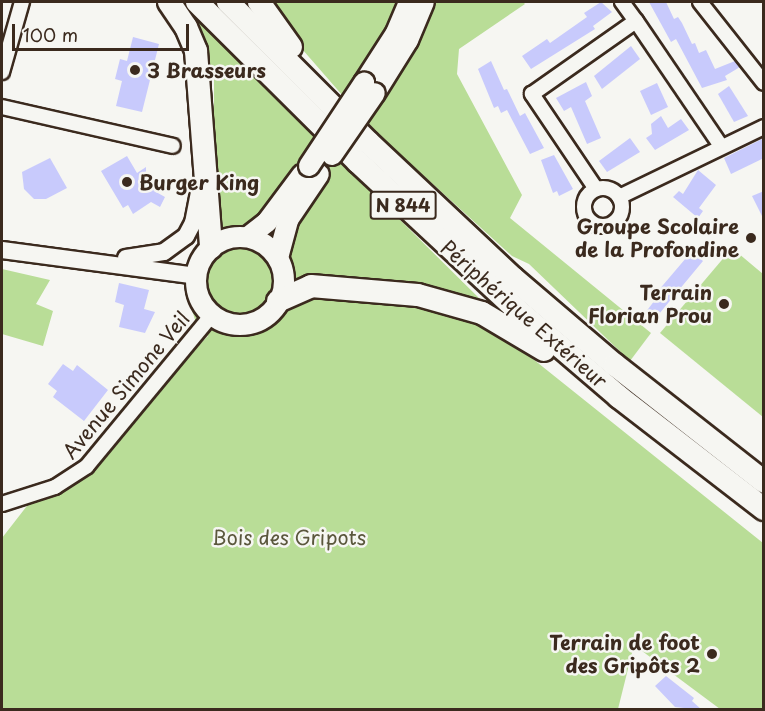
<!DOCTYPE html>
<meta charset="utf-8">
<style>
body{margin:0}
#map{position:relative;width:765px;height:711px;overflow:hidden;background:#f6f6f2;font-family:"Playpen Sans",sans-serif}
div>[style]{position:absolute}
.green>*{inset:0;background:#b9dd97}
.building>*{inset:0;background:#c8cafc}
.roads{filter:drop-shadow(2px 0 #3b2a1e) drop-shadow(-2px 0 #3b2a1e) drop-shadow(0 2px #3b2a1e) drop-shadow(0 -2px #3b2a1e)}
.minor>*{height:14px;margin:-7px;padding:0 7px;transform-origin:7px;border-radius:7px;background:#f6f6f2}
.minor>.ring{margin:-7px;padding:0;box-sizing:content-box;background:none;border:14px solid #f6f6f2;border-radius:50%}
.tertiary>*{height:16px;margin:-8px;padding:0 8px;transform-origin:8px;border-radius:8px;background:#f6f6f2}
.secondary>*{height:20px;margin:-10px;padding:0 10px;transform-origin:10px;border-radius:10px;background:#f6f6f2}
.secondary>.ring{margin:-10px;padding:0;box-sizing:content-box;background:none;border:20px solid #f6f6f2;border-radius:50%}
.trunk>*{height:22px;margin:-11px;padding:0 11px;transform-origin:11px;border-radius:11px;background:#f6f6f2}
.bridges{filter:drop-shadow(2px 0 #3b2a1e) drop-shadow(-2px 0 #3b2a1e) drop-shadow(0 2px #3b2a1e) drop-shadow(0 -2px #3b2a1e)}
.secondary-bridge>*{height:20px;margin:-10px;padding:0 10px;transform-origin:10px;border-radius:10px;background:#f6f6f2}
.dots>*{width:16px;height:16px;translate:-50% -50%;box-sizing:border-box;border:3px solid #f6f6f2;border-radius:50%}
span{translate:-50% -50%;white-space:nowrap;text-align:center;line-height:1.15;-webkit-text-stroke:5px #f6f6f2;paint-order:stroke}
.shield-label span{padding:2px 4px;background:#f6f6f2;border:2px solid;border-radius:4px;-webkit-text-stroke-width:0}
.shield-label{font-size:18px;color:#3b2a1e;font-weight:700}
.poi-label{font-size:20px;color:#3b2a1e;font-weight:700}
.left{translate:0 -50%;text-align:left}
.right{translate:-100% -50%;text-align:right}
.street-label{font-size:20px;color:#3b2a1e}
.park-label{font-size:20px;color:#5a573c}
.frame{position:absolute;inset:0;border:3px solid #3b2a1e;pointer-events:none}
.scale{position:absolute;left:12px;top:24px;width:177px;height:27px;box-sizing:border-box;border:3px solid #3b2a1e;border-top:0;padding-left:8px;font-size:18px;line-height:21px;white-space:nowrap;color:#3b2a1e;-webkit-text-stroke:4px #f6f6f2;paint-order:stroke}
</style>
<div id="map">
<div class="green">
<i style="clip-path:polygon(245px 2px,523px 2px,525px 4px,459px 49px,457px 74px,522px 195px,510px 218px,651px 333px,630px 361px,529px 264px,512px 256px,370px 127px,275px 18px)"></i>
<i style="clip-path:polygon(200px 22px,485px 304px,484px 329px,528px 355px,763px 543px,763px 709px,720px 709px,634px 645px,618px 709px,2px 710px,2px 538px,30px 502px,79px 481px,111px 448px,164px 379px,208px 336px,196px 323px,188px 297px,196px 254px,206px 239px,214px 208px,214px 78px,197px 25px)"></i>
<i style="clip-path:polygon(732px 248px,763px 274px,763px 417px,660px 333px)"></i>
<i style="clip-path:polygon(2px 269px,50px 280px,36px 304px,53px 311px,43px 346px,2px 334px)"></i>
</div>
<div class="building">
<i style="clip-path:polygon(601px 2px,612px 12px,593px 26px,595px 29px,531px 69px,522px 56px,547px 39px,550px 43px,587px 17px,584px 13px)"></i>
<i style="clip-path:polygon(649px 2px,666px 2px,674px 19px,678px 17px,682px 23px,692px 44px,695px 43px,699px 53px,706px 50px,715px 69px,735px 61px,740px 67px,725px 76px,727px 80px,702px 88px,676px 39px,671px 42px)"></i>
<i style="clip-path:polygon(133px 37px,159px 44px,142px 112px,116px 106px,122px 81px,115px 79px,120px 59px,127px 61px)"></i>
<i style="clip-path:polygon(631px 46px,640px 59px,602px 89px,594px 76px)"></i>
<i style="clip-path:polygon(491px 61px,504px 90px,507px 89px,520px 116px,525px 113px,544px 148px,530px 154px,507px 110px,501px 113px,498px 106px,494px 108px,478px 69px)"></i>
<i style="clip-path:polygon(586px 82px,592px 96px,585px 101px,601px 138px,587px 144px,571px 107px,564px 111px,556px 98px)"></i>
<i style="clip-path:polygon(657px 83px,668px 107px,651px 115px,640px 91px)"></i>
<i style="clip-path:polygon(729px 86px,748px 116px,734px 122px,718px 94px)"></i>
<i style="clip-path:polygon(661px 116px,668px 128px,681px 119px,689px 130px,655px 150px,646px 138px,652px 134px,651px 124px)"></i>
<i style="clip-path:polygon(630px 138px,640px 152px,607px 172px,599px 161px)"></i>
<i style="clip-path:polygon(764px 138px,764px 158px,731px 174px,724px 158px)"></i>
<i style="clip-path:polygon(554px 155px,573px 189px,559px 196px,557px 191px,553px 193px,541px 160px)"></i>
<i style="clip-path:polygon(127px 156px,137px 173px,146px 167px,146px 180px,159px 187px,156px 192px,165px 197px,160px 207px,151px 202px,133px 214px,128px 205px,123px 208px,101px 171px)"></i>
<i style="clip-path:polygon(50px 158px,67px 188px,46px 199px,34px 199px,24px 189px,22px 172px)"></i>
<i style="clip-path:polygon(698px 170px,716px 185px,699px 208px,703px 211px,698px 218px,673px 197px,679px 191px,683px 194px)"></i>
<i style="clip-path:polygon(764px 191px,764px 220px,752px 196px)"></i>
<i style="clip-path:polygon(692px 251px,703px 261px,654px 320px,645px 313px,655px 300px,652px 298px)"></i>
<i style="clip-path:polygon(119px 283px,149px 290px,144px 309px,155px 312px,145px 333px,119px 327px,124px 305px,115px 302px)"></i>
<i style="clip-path:polygon(63px 364px,73px 371px,77px 365px,108px 390px,84px 421px,53px 397px,57px 391px,48px 384px)"></i>
<i style="clip-path:polygon(666px 676px,694px 698px,692px 701px,702px 710px,675px 707px,655px 686px)"></i>
</div>
<div class="roads">
<div class="minor">
<i style="left:622px;top:2px;width:24px;rotate:54deg"></i>
<i style="left:700px;top:2px;width:103px;rotate:51.7deg"></i>
<i style="left:2px;top:72px;width:73px;rotate:-74.1deg"></i>
<i style="left:2px;top:107px;width:175px;rotate:12.8deg"></i>
<i class="ring" style="left:584px;top:188px;width:24px;height:24px"></i>
<i style="left:596px;top:189px;width:115px;rotate:-124deg"></i>
<i style="left:532px;top:94px;width:127px;rotate:-35.1deg"></i>
<i style="left:636px;top:21px;width:151px;rotate:55.8deg"></i>
<i style="left:619px;top:197px;width:161px;rotate:-25.8deg"></i>
<i style="left:2px;top:504px;width:56px;rotate:-17.8deg"></i>
<i style="left:55px;top:487px;width:38px;rotate:-33deg"></i>
<i style="left:87px;top:466px;width:196px;rotate:-50.4deg"></i>
</div>
<div class="tertiary">
<i style="left:2px;top:250px;width:196px;rotate:7.6deg"></i>
<i style="left:126px;top:258px;width:38px;rotate:-9deg"></i>
<i style="left:164px;top:252px;width:27px;rotate:-36deg"></i>
<i style="left:186px;top:236px;width:15px;rotate:-62deg"></i>
<i style="left:193px;top:223px;width:38px;rotate:-79deg"></i>
</div>
<div class="secondary">
<i style="left:364px;top:83px;width:59px;rotate:-57.4deg"></i>
<i style="left:396px;top:33px;width:34px;rotate:-67deg"></i>
<i style="left:375px;top:93px;width:62px;rotate:-58.1deg"></i>
<i style="left:408px;top:40px;width:41px;rotate:-67.2deg"></i>
<i style="left:248px;top:237px;width:24px;rotate:-38deg"></i>
<i style="left:267px;top:222px;width:59px;rotate:-53.3deg"></i>
<i class="ring" style="left:196px;top:237px;width:68px;height:68px"></i>
<i style="left:278px;top:258px;width:39px;rotate:-75deg"></i>
<i style="left:288px;top:220px;width:55px;rotate:-56deg"></i>
</div>
<div class="trunk">
<i style="left:169px;top:2px;width:30px;rotate:56deg"></i>
<i style="left:186px;top:27px;width:26px;rotate:67deg"></i>
<i style="left:196px;top:51px;width:197px;rotate:85.6deg"></i>
<i style="left:197px;top:2px;width:227px;rotate:44.8deg"></i>
<i style="left:358px;top:162px;width:213px;rotate:42.9deg"></i>
<i style="left:514px;top:307px;width:138px;rotate:40.6deg"></i>
<i style="left:619px;top:397px;width:183px;rotate:37.7deg"></i>
<i style="left:228px;top:2px;width:198px;rotate:45deg"></i>
<i style="left:368px;top:142px;width:199px;rotate:43.2deg"></i>
<i style="left:513px;top:278px;width:134px;rotate:40.5deg"></i>
<i style="left:615px;top:365px;width:189px;rotate:38.1deg"></i>
<i style="left:259px;top:2px;width:55px;rotate:54.6deg"></i>
<i style="left:278px;top:301px;width:36px;rotate:-24deg"></i>
<i style="left:311px;top:286px;width:107px;rotate:4.8deg"></i>
<i style="left:418px;top:295px;width:66px;rotate:15.7deg"></i>
<i style="left:482px;top:313px;width:72px;rotate:30.8deg"></i>
</div>
</div>
<div class="bridges">
<div class="secondary-bridge">
<i style="left:332px;top:155px;width:75px;rotate:-55.3deg"></i>
<i style="left:309px;top:166px;width:100px;rotate:-56.5deg"></i>
</div>
</div>
<div class="dots">
<i style="left:135px;top:70px;background:#3b2a1e"></i>
<i style="left:127px;top:182px;background:#3b2a1e"></i>
<i style="left:751px;top:238px;background:#3b2a1e"></i>
<i style="left:724px;top:304px;background:#3b2a1e"></i>
<i style="left:712px;top:654px;background:#3b2a1e"></i>
</div>
<div class="shield-label">
<span style="left:403px;top:205px">N 844</span>
</div>
<div class="poi-label">
<span class="left" style="left:147px;top:70px">3 Brasseurs</span>
<span class="left" style="left:139px;top:182px">Burger King</span>
<span class="right" style="left:739px;top:238px">Groupe Scolaire<br>de la Profondine</span>
<span class="right" style="left:712px;top:304px">Terrain<br>Florian Prou</span>
<span class="right" style="left:700px;top:654px">Terrain de foot<br>des Gripôts 2</span>
</div>
<div class="street-label">
<span style="left:524px;top:314px;rotate:41deg">Périphérique Extérieur</span>
<span style="left:126px;top:385px;rotate:-50deg">Avenue Simone Veil</span>
</div>
<div class="park-label">
<span style="left:289px;top:537px">Bois des Gripots</span>
</div>
<div class="frame"></div>
<div class="scale">100 m</div>
</div>
